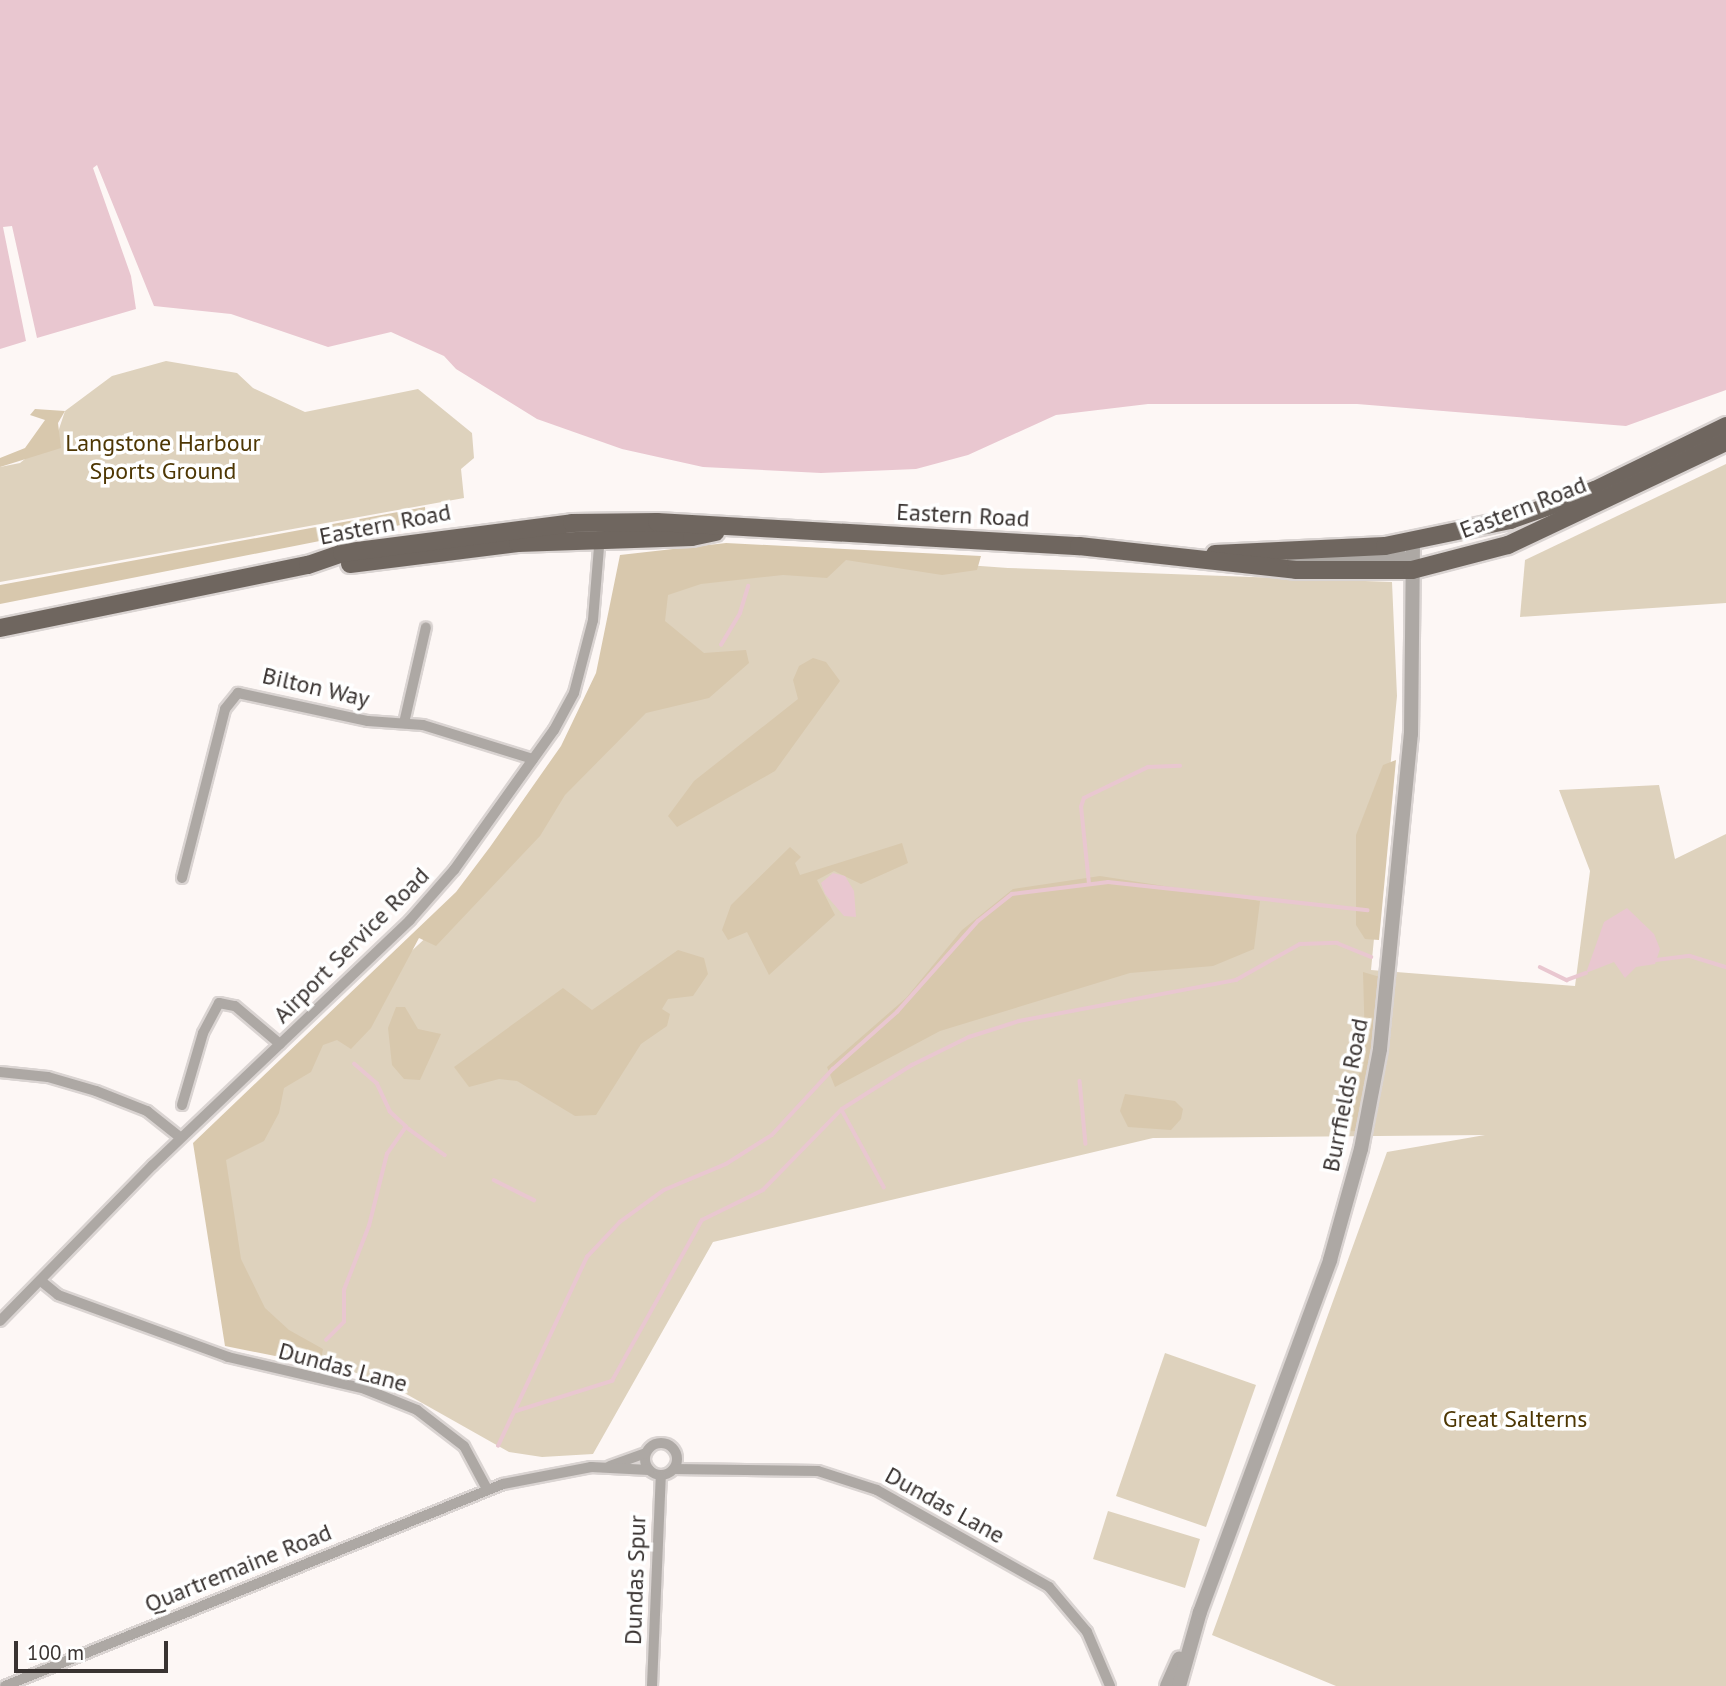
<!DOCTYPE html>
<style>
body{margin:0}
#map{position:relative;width:1726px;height:1686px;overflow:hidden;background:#fdf7f5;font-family:"PT Sans",sans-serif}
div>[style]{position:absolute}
.green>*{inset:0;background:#ded2bd}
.forest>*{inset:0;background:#d8c8ad}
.water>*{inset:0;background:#e9c7d0}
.stream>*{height:3.5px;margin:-1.75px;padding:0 1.75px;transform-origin:1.75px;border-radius:1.75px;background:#e9c7d0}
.roads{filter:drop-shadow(2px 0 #dad4d2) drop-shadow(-2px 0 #dad4d2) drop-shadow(0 2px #dad4d2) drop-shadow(0 -2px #dad4d2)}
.minor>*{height:10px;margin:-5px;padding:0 5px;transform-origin:5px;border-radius:5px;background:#ada8a4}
.minor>.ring{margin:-5px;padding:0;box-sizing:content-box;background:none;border:10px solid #ada8a4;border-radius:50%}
.tertiary>*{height:14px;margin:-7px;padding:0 7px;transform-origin:7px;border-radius:7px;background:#ada8a4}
.primary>*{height:18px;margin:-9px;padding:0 9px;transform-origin:9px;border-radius:9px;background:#6f665f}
span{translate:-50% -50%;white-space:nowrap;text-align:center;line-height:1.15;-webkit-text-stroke:7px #fff;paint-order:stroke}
.park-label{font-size:24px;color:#4e3704}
.street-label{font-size:24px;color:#393331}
.scale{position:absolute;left:14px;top:1641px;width:154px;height:32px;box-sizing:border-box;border:4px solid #393331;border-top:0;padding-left:9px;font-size:21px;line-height:24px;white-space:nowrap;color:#393331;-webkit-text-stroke:5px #fff;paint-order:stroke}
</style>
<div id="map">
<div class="green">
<i style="clip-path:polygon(166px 361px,237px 373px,253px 388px,305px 412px,418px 389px,472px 433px,474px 458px,461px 469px,464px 498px,0 582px,0 467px,20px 463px,58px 432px,65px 411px,112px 376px)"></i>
<i style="clip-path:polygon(1726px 464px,1726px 603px,1520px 617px,1525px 560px)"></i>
<i style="clip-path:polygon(718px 547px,1008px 568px,1392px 582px,1397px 696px,1371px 970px,1575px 986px,1590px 871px,1559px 790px,1659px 785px,1675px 859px,1726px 834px,1726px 1686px,1336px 1686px,1212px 1635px,1387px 1152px,1485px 1135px,1153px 1138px,713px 1242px,593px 1454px,542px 1457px,509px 1452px,392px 1386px,238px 1330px,213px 1137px,481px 886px,612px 691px,626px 570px)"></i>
<i style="clip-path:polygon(1165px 1353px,1256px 1385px,1206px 1527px,1116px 1496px)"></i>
<i style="clip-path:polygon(1108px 1511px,1200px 1539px,1185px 1588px,1093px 1559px)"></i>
</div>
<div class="forest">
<i style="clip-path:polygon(35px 409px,65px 411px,58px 423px,61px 448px,0 467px,0 458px,25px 448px,45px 420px,30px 415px)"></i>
<i style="clip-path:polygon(425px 507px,426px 520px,0 604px,0 585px)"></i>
<i style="clip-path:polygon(726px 543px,981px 556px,977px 570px,942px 575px,846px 560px,827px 578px,783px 575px,701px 584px,668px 595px,665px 621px,704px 653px,746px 650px,749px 663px,709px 698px,646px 713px,565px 795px,540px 836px,436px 946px,419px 938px,371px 1028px,351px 1049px,337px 1040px,323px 1045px,311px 1072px,284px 1088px,279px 1113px,264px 1141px,226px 1160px,241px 1259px,265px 1308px,289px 1330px,323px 1349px,320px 1365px,225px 1346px,193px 1143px,456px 892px,490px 847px,561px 746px,596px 673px,620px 555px)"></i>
<i style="clip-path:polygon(813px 658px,826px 662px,840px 681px,775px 771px,677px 827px,668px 816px,694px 781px,798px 699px,793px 680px,799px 666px)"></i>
<i style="clip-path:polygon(1396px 760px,1379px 940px,1365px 939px,1356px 925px,1356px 835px,1383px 765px)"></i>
<i style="clip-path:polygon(902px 843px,908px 863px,861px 884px,834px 871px,817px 880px,835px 915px,769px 975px,747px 932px,728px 940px,722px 930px,731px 905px,790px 847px,801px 857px,795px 863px,800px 875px)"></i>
<i style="clip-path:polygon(1100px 876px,1260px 901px,1254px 949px,1213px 966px,1130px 973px,940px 1031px,835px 1087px,827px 1067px,906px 998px,962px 930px,1013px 889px)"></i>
<i style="clip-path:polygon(678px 950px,704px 958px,708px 974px,693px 996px,668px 999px,662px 1009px,670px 1014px,667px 1026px,641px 1044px,596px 1115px,575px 1116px,517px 1081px,499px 1079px,469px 1087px,454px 1067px,563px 988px,592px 1010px)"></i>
<i style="clip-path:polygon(1363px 972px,1380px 977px,1370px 1074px,1355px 1131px,1338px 1132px,1335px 1118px,1339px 1109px,1352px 1110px,1365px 1044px)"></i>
<i style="clip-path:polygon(396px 1007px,405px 1007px,418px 1029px,441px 1034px,420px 1080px,404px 1079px,392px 1065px,388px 1028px)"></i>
<i style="clip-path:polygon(1125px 1094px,1175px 1101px,1183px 1109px,1181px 1119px,1171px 1130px,1128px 1127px,1120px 1111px)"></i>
</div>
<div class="water">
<i style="clip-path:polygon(0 0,1726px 0,1726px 390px,1626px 426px,1357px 404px,1148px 404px,1056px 415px,968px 455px,916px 469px,821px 473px,703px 467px,622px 449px,537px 419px,456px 369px,444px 356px,391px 332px,328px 347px,231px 314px,154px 306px,97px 165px,93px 168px,131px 276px,136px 309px,37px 338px,12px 226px,3px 227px,26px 341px,0 349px)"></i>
<i style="clip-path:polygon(833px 873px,845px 876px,854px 891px,856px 917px,844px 916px,825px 894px,821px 883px)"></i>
<i style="clip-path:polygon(1627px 908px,1654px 934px,1660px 949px,1655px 964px,1636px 967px,1625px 978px,1614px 962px,1586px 973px,1604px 922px)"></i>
</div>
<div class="stream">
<i style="left:721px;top:645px;width:37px;rotate:-59deg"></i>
<i style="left:740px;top:613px;width:28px;rotate:-73deg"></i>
<i style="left:1089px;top:884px;width:77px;rotate:-95.9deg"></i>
<i style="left:1081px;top:807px;width:9px;rotate:-72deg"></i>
<i style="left:1084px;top:798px;width:71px;rotate:-25.8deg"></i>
<i style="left:1148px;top:767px;width:32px;rotate:-2deg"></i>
<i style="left:1656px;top:960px;width:34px;rotate:-7deg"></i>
<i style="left:1690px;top:956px;width:38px;rotate:17deg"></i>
<i style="left:1540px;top:967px;width:30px;rotate:26deg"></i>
<i style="left:1567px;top:980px;width:20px;rotate:-20deg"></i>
<i style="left:1080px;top:1081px;width:63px;rotate:84.6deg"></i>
<i style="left:842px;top:1110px;width:88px;rotate:61.4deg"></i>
<i style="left:406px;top:1127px;width:48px;rotate:35.7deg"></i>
<i style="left:494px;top:1180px;width:45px;rotate:26.6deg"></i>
<i style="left:326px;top:1340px;width:25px;rotate:-45deg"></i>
<i style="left:344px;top:1322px;width:32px;rotate:-90deg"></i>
<i style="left:344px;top:1290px;width:69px;rotate:-68.7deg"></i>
<i style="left:369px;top:1226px;width:74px;rotate:-76deg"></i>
<i style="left:387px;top:1154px;width:33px;rotate:-55deg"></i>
<i style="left:406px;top:1127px;width:22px;rotate:-137deg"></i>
<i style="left:390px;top:1112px;width:31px;rotate:-115deg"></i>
<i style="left:377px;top:1084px;width:30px;rotate:-139deg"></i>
<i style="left:516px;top:1411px;width:101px;rotate:-17.4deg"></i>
<i style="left:612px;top:1381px;width:184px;rotate:-60.8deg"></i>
<i style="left:702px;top:1220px;width:68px;rotate:-26.2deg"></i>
<i style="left:763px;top:1190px;width:113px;rotate:-45.7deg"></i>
<i style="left:842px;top:1109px;width:83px;rotate:-32.2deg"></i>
<i style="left:912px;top:1065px;width:64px;rotate:-26.2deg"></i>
<i style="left:969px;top:1037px;width:52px;rotate:-17.7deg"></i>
<i style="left:1019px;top:1021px;width:221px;rotate:-10.7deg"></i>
<i style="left:1236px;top:980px;width:73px;rotate:-29.4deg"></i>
<i style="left:1300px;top:944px;width:37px;rotate:-2deg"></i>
<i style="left:1337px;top:943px;width:37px;rotate:22deg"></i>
<i style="left:498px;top:1446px;width:209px;rotate:-64.8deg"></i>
<i style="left:587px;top:1257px;width:48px;rotate:-46.7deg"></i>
<i style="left:620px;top:1222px;width:54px;rotate:-36deg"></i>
<i style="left:664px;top:1190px;width:67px;rotate:-22.8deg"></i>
<i style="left:726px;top:1164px;width:54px;rotate:-32.2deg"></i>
<i style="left:772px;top:1135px;width:90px;rotate:-47.3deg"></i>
<i style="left:833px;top:1069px;width:86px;rotate:-41.7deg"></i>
<i style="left:897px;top:1012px;width:122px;rotate:-48.3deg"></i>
<i style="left:978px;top:921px;width:43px;rotate:-38.5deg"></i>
<i style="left:1012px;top:894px;width:97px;rotate:-7.1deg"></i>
<i style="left:1108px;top:882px;width:261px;rotate:6.2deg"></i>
</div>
<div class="roads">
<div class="minor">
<i style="left:404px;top:723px;width:98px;rotate:-77.1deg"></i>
<i style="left:182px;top:878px;width:174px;rotate:-75.7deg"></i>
<i style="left:225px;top:709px;width:21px;rotate:-51deg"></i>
<i style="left:238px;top:693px;width:133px;rotate:12.2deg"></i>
<i style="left:368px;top:721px;width:55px;rotate:4.2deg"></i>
<i style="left:423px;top:725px;width:115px;rotate:17.2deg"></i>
<i style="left:0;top:1072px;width:48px;rotate:5.9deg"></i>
<i style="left:48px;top:1077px;width:50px;rotate:16.3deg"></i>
<i style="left:96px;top:1091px;width:55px;rotate:21.4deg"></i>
<i style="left:147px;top:1111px;width:43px;rotate:38.5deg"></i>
<i style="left:182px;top:1105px;width:75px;rotate:-73.7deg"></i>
<i style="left:203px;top:1033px;width:34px;rotate:-62deg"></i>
<i style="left:219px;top:1003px;width:16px;rotate:11deg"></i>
<i style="left:235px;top:1006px;width:59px;rotate:40.2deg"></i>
<i style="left:41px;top:1281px;width:22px;rotate:39deg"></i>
<i style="left:58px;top:1295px;width:181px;rotate:20deg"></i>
<i style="left:228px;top:1357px;width:141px;rotate:13.1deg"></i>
<i style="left:365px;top:1389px;width:56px;rotate:22deg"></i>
<i style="left:417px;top:1410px;width:59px;rotate:37.5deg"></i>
<i style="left:464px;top:1446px;width:49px;rotate:61.9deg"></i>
<i style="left:0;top:1321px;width:219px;rotate:-45.6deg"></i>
<i style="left:153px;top:1165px;width:355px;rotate:-43.6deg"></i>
<i style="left:410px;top:920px;width:67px;rotate:-48.7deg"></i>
<i style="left:454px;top:870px;width:172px;rotate:-54.5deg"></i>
<i style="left:554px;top:730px;width:42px;rotate:-61.6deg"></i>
<i style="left:574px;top:693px;width:75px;rotate:-75.4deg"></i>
<i style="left:593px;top:620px;width:85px;rotate:-85.3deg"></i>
<i class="ring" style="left:645px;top:1443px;width:22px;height:22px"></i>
<i style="left:610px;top:1466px;width:37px;rotate:-20deg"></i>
<i style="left:674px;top:1469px;width:144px;rotate:0.8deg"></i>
<i style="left:818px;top:1471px;width:62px;rotate:17.9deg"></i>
<i style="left:877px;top:1490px;width:197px;rotate:29.4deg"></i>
<i style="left:1049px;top:1587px;width:59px;rotate:49.8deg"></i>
<i style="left:1087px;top:1632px;width:59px;rotate:66.9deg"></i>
<i style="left:5px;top:1686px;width:537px;rotate:-22.08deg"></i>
<i style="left:503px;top:1484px;width:90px;rotate:-10.9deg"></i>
<i style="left:591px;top:1467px;width:58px;rotate:3deg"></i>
<i style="left:652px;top:1686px;width:211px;rotate:-87.6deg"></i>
</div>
<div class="tertiary">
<i style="left:1293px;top:556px;width:107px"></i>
<i style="left:1400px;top:556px;width:18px;rotate:49deg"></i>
<i style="left:1167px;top:1686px;width:30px;rotate:-66deg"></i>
<i style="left:1179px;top:1686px;width:77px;rotate:-74.2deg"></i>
<i style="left:1200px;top:1612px;width:375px;rotate:-69.7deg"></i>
<i style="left:1330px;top:1260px;width:115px;rotate:-74.4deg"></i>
<i style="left:1361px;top:1149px;width:102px;rotate:-79.2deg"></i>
<i style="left:1380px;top:1049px;width:317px;rotate:-84.4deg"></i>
<i style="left:1411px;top:734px;width:192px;rotate:-89.4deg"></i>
</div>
<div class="primary">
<i style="left:1215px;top:554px;width:170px;rotate:-2.7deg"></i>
<i style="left:1385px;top:546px;width:128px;rotate:-11.7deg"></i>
<i style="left:1510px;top:520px;width:90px;rotate:-19.4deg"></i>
<i style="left:1595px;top:490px;width:146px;rotate:-26deg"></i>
<i style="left:350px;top:564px;width:169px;rotate:-7.1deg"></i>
<i style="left:518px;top:543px;width:174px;rotate:-2deg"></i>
<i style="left:692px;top:537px;width:24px;rotate:-12deg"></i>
<i style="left:0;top:628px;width:314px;rotate:-11.6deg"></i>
<i style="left:308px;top:565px;width:36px;rotate:-19deg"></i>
<i style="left:342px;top:553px;width:232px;rotate:-7.4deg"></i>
<i style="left:572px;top:523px;width:85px;rotate:-0.7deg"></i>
<i style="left:657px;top:522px;width:423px;rotate:3.3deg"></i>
<i style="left:1079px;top:546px;width:218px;rotate:6.3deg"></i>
<i style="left:1296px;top:570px;width:116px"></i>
<i style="left:1412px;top:570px;width:99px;rotate:-14.6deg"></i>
<i style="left:1508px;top:545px;width:241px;rotate:-25.3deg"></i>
</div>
</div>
<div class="park-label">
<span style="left:163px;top:457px">Langstone Harbour<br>Sports Ground</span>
<span style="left:1515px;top:1419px">Great Salterns</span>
</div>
<div class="street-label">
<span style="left:1523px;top:507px;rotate:-21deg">Eastern Road</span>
<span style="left:963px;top:515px;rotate:3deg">Eastern Road</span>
<span style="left:385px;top:524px;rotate:-11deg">Eastern Road</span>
<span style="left:316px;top:687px;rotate:13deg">Bilton Way</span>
<span style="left:351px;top:945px;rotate:-45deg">Airport Service Road</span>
<span style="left:1345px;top:1095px;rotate:-79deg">Burrfields Road</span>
<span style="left:343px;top:1367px;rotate:15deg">Dundas Lane</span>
<span style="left:945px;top:1505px;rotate:29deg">Dundas Lane</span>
<span style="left:238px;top:1568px;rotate:-22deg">Quartremaine Road</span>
<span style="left:635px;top:1580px;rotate:-88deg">Dundas Spur</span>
</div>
<div class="scale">100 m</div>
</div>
